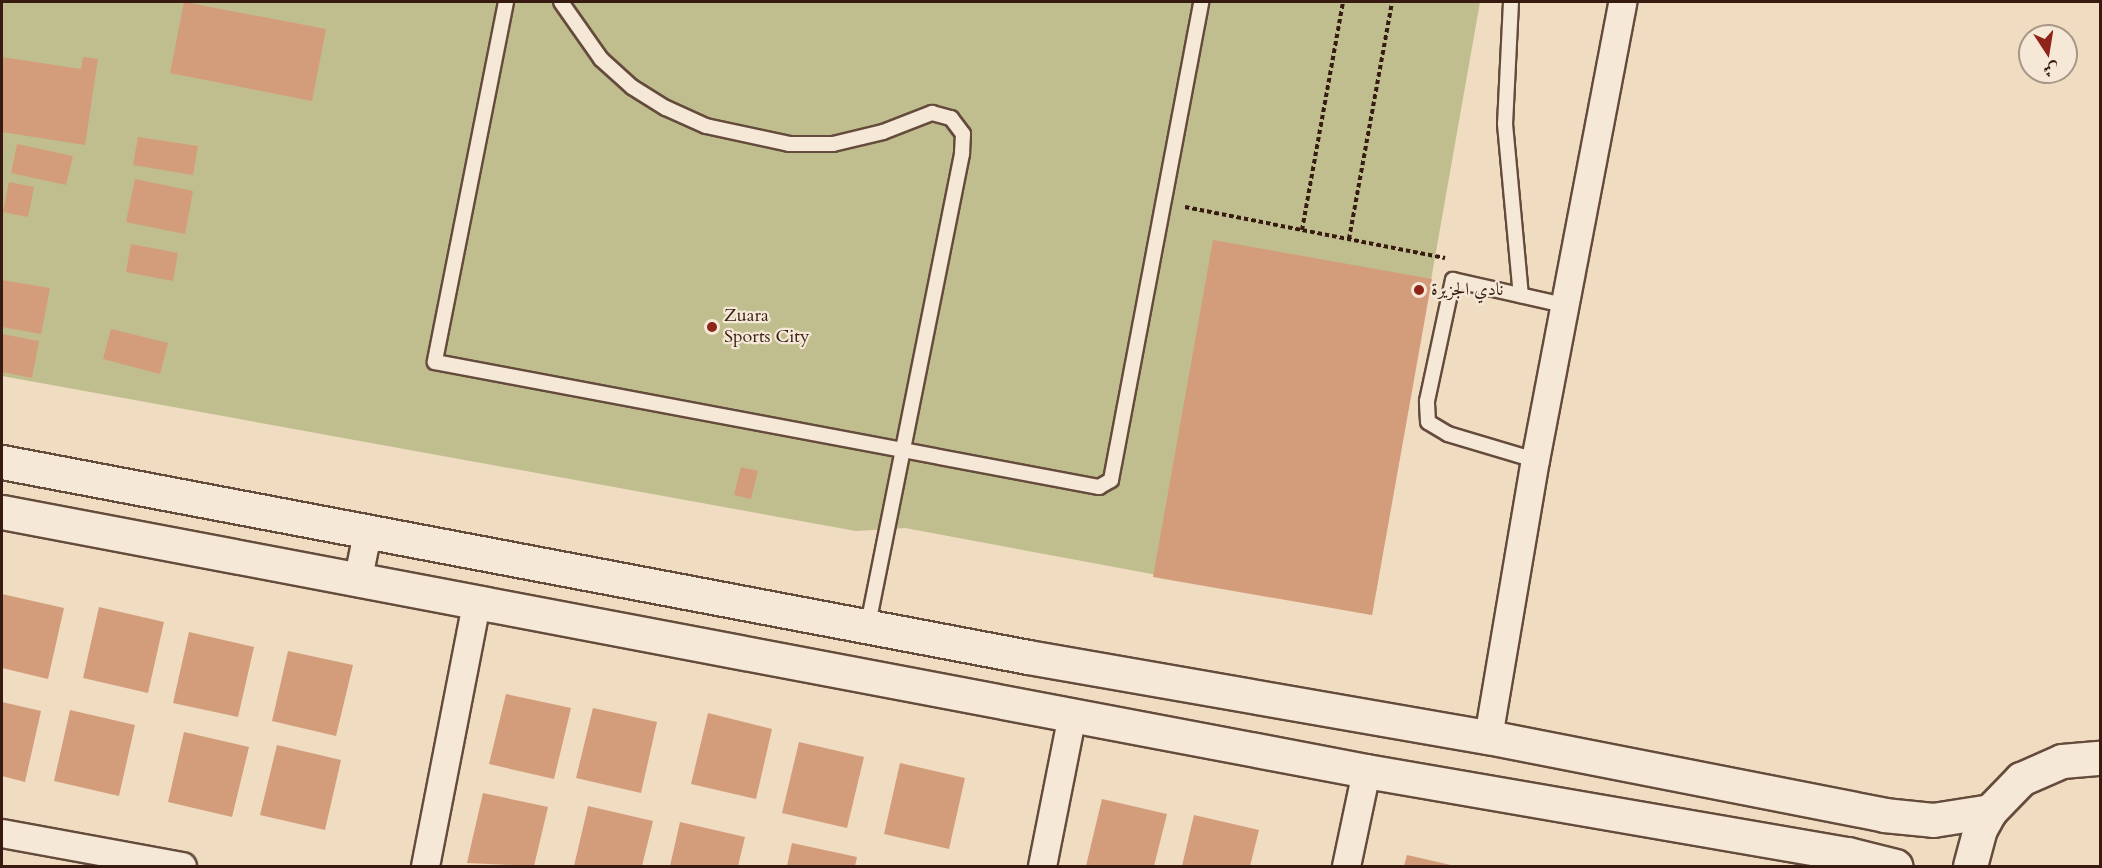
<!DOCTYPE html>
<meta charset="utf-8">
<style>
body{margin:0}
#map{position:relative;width:2102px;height:868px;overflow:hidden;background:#efdcc1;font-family:Cardo,Amiri,serif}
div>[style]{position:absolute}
.green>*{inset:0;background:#c0be8e}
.building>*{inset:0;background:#d39d7c}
.path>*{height:4px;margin-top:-2px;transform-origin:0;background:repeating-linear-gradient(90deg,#371b10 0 4.5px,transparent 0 7.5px)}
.roads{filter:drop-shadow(2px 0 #654b3c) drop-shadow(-2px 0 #654b3c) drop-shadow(0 2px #654b3c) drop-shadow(0 -2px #654b3c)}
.service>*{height:14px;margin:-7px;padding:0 7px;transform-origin:7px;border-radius:7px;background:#f5e8d7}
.minor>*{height:27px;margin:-13.5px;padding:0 13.5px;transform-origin:13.5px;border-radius:13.5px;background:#f5e8d7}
.tertiary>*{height:33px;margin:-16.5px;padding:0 16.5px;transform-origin:16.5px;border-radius:16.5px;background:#f5e8d7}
.dots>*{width:16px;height:16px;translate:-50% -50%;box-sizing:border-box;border:3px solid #f5e8d7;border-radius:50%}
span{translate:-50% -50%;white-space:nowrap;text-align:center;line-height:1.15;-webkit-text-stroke:4.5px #f5e8d7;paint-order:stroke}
.poi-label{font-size:18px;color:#371b10}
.left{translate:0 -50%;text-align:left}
.frame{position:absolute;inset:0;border:3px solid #371b10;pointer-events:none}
.north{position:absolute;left:2018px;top:24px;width:60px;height:60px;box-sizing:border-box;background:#f5e8d7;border:2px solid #a99687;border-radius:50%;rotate:168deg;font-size:16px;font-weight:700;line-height:24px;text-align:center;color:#371b10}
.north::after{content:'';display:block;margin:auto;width:21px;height:27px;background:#8f2418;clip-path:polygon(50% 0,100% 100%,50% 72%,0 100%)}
</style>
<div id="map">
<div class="green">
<i style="clip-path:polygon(2px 2px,1480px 2px,1372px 615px,905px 528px,856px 531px,2px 376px)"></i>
</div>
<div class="building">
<i style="clip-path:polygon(184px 2px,326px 29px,312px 101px,170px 73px)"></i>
<i style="clip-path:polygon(2px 57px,81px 69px,83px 57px,98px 59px,85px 145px,2px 132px)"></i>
<i style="clip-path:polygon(138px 137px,198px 146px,193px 175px,133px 165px)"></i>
<i style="clip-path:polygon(17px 144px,73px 156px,66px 185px,11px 173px)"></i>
<i style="clip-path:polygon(135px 179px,193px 191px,185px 234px,126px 222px)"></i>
<i style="clip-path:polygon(9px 182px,34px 187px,28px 217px,3px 212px)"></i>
<i style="clip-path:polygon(1213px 240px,1432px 279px,1372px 615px,1153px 577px)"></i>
<i style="clip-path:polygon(131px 244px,178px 253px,173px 281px,126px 272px)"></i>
<i style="clip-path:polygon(2px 280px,50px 288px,41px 334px,2px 327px)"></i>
<i style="clip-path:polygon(111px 329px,168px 343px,160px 374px,103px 359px)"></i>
<i style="clip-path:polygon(2px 334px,39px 341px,32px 378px,2px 372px)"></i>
<i style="clip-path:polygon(741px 467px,758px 471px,751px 499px,734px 495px)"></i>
<i style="clip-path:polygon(2px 594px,64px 608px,48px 679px,2px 668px)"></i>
<i style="clip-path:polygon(99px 607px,164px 622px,148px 693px,83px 678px)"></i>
<i style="clip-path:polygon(189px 632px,254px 647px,238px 717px,173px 703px)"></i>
<i style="clip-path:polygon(288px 651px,353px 665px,336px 736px,272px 721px)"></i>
<i style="clip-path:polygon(506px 694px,571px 708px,554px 779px,489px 764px)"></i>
<i style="clip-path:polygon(2px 702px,41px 711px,25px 782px,2px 776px)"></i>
<i style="clip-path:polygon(593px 708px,657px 722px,641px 793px,576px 778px)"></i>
<i style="clip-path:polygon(70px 710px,135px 725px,119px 796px,54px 781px)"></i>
<i style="clip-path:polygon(708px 713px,772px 729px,756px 799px,691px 784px)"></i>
<i style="clip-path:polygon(184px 732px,249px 747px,232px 817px,168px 802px)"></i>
<i style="clip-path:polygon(799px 742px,864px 757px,847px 828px,782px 813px)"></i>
<i style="clip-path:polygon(277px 745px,341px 760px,325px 830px,260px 815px)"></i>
<i style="clip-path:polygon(900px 763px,965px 778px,949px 849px,884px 834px)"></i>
<i style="clip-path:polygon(483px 793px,548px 807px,534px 866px,467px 863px)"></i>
<i style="clip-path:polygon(1102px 799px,1167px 814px,1154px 866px,1086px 866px)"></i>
<i style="clip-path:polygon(588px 806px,653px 821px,642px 866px,574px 866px)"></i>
<i style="clip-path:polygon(1194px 815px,1259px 830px,1250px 866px,1182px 866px)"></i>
<i style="clip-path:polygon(680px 822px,745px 837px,738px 866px,670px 866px)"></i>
<i style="clip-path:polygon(792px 843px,857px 857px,855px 866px,787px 866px)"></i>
<i style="clip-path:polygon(1407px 855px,1455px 866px,1404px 866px)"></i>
</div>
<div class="path">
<i style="left:1185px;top:207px;width:265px;rotate:11.1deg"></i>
<i style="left:1302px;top:230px;width:232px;rotate:-79.8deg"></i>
<i style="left:1349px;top:239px;width:241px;rotate:-79.7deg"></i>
</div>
<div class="roads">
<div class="service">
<i style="left:506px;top:2px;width:367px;rotate:101.2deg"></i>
<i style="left:435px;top:362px;width:676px;rotate:10.66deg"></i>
<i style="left:1099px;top:487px;width:14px;rotate:-30deg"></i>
<i style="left:1111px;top:480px;width:486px;rotate:-79.3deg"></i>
<i style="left:561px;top:2px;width:70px;rotate:54.9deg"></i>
<i style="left:601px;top:59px;width:42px;rotate:42.1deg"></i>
<i style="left:632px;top:87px;width:40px;rotate:32deg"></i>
<i style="left:666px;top:108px;width:44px;rotate:24.2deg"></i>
<i style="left:706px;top:126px;width:85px;rotate:12.2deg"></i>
<i style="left:789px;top:144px;width:44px"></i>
<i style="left:833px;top:144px;width:51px;rotate:-13.5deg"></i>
<i style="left:883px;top:132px;width:53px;rotate:-21.2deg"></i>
<i style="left:932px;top:113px;width:20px;rotate:15deg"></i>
<i style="left:951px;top:118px;width:20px;rotate:53deg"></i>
<i style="left:963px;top:134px;width:20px;rotate:93deg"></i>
<i style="left:962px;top:154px;width:481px;rotate:101.3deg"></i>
<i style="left:1511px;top:2px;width:122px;rotate:92.8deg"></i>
<i style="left:1505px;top:124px;width:172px;rotate:84.7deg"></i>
<i style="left:1535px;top:460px;width:91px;rotate:-163.4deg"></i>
<i style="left:1448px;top:434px;width:23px;rotate:-149deg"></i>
<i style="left:1428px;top:422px;width:21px;rotate:-93deg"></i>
<i style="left:1427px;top:401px;width:124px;rotate:-77.9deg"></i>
<i style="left:1453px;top:280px;width:114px;rotate:12.7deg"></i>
</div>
<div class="minor">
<i style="left:357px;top:582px;width:50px;rotate:-78.5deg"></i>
<i style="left:1488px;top:737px;width:281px;rotate:-80.4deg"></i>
<i style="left:1535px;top:460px;width:466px;rotate:-79.2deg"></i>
<i style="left:2px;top:833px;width:183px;rotate:10.4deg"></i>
<i style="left:425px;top:866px;width:268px;rotate:-79deg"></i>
<i style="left:1042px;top:866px;width:155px;rotate:-78.8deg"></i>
<i style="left:1346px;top:866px;width:97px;rotate:-78.1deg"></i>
</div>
<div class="tertiary">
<i style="left:2px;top:462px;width:1044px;rotate:10.76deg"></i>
<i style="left:1028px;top:657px;width:467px;rotate:9.9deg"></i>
<i style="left:1488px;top:737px;width:404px;rotate:11.1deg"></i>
<i style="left:1884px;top:815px;width:49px;rotate:5.8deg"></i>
<i style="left:1933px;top:820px;width:58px;rotate:-9deg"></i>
<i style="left:2px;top:512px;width:1388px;rotate:10.75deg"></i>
<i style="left:1366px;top:771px;width:489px;rotate:9.8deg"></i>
<i style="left:1848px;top:854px;width:49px;rotate:14.3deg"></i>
<i style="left:1970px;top:866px;width:38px;rotate:-75deg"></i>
<i style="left:1980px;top:829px;width:21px;rotate:-61deg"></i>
<i style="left:1990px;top:811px;width:45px;rotate:-45.9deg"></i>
<i style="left:2021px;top:779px;width:45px;rotate:-23.7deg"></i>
<i style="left:2062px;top:761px;width:38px;rotate:-5deg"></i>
</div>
</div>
<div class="dots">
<i style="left:1419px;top:290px;background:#8f2418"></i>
<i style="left:712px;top:327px;background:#8f2418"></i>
</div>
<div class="poi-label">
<span class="left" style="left:1431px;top:290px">نادي الجزيرة</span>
<span class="left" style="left:724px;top:327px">Zuara<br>Sports City</span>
</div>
<div class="frame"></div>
<div class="north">ش</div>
</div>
